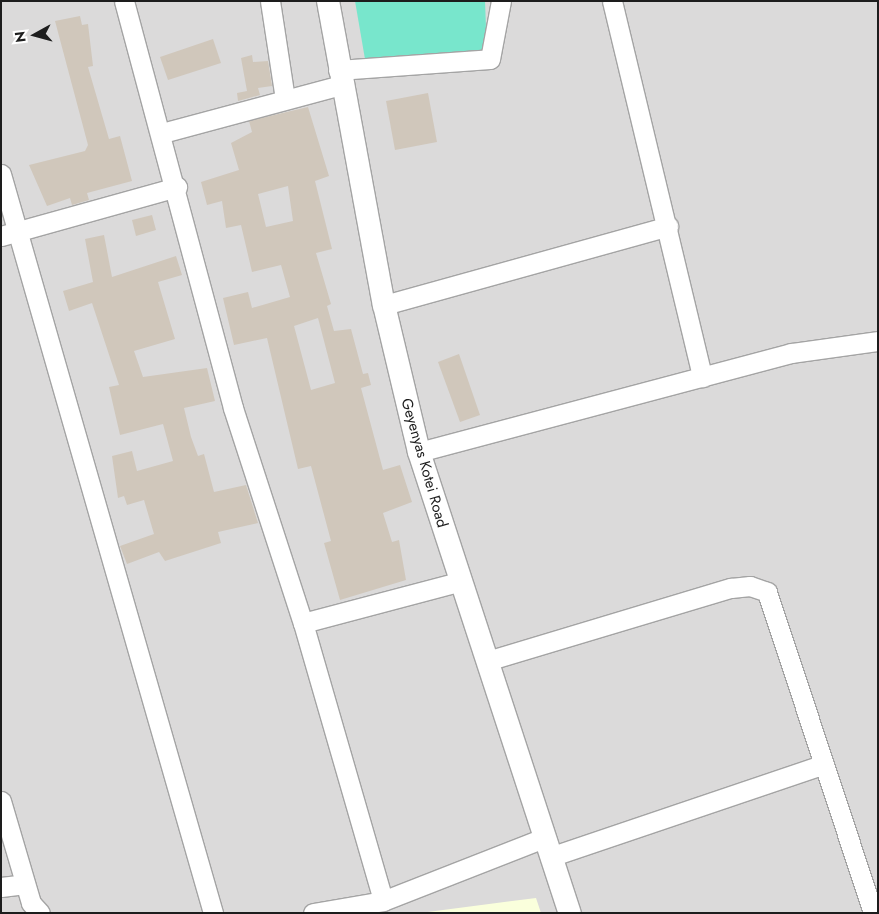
<!DOCTYPE html>
<style>
body{margin:0}
#map{position:relative;width:879px;height:914px;overflow:hidden;background:#f0ede2;font-family:Jost,sans-serif}
div>[style]{position:absolute}
.residential>*{inset:0;background:#dbdada}
.education>*{inset:0;background:#faffdc}
.pitch>*{inset:0;background:#78e6cc}
.building>*{inset:0;background:#d0c7bb}
.roads{filter:drop-shadow(1px 0 #a4a4a4) drop-shadow(-1px 0 #a4a4a4) drop-shadow(0 1px #a4a4a4) drop-shadow(0 -1px #a4a4a4)}
.minor>*{height:19px;margin:-9.5px;padding:0 9.5px;transform-origin:9.5px;border-radius:9.5px;background:#fff}
.tertiary>*{height:22px;margin:-11px;padding:0 11px;transform-origin:11px;border-radius:11px;background:#fff}
span{translate:-50% -50%;white-space:nowrap;text-align:center;line-height:1.15;-webkit-text-stroke:4px #fff;paint-order:stroke}
.street-label{font-size:15px;color:#1d1d1d}
.frame{position:absolute;inset:0;border:2px solid #1d1d1d;pointer-events:none}
.north{position:absolute;left:10px;top:10px;width:50px;height:50px;-webkit-text-stroke:4px #fff;paint-order:stroke;rotate:263deg;font-size:14px;font-weight:700;line-height:20px;text-align:center;color:#1d1d1d}
.north::after{content:'';display:block;margin:auto;width:18px;height:22px;background:#1d1d1d;clip-path:polygon(50% 0,100% 100%,50% 72%,0 100%)}
</style>
<div id="map">
<div class="residential">
<i style="clip-path:polygon(1px 1px,878px 1px,878px 913px,1px 913px)"></i>
</div>
<div class="education">
<i style="clip-path:polygon(536px 898px,541px 913px,419px 913px,420px 913px)"></i>
</div>
<div class="pitch">
<i style="clip-path:polygon(355px 1px,485px 1px,487px 55px,366px 65px)"></i>
</div>
<div class="building">
<i style="clip-path:polygon(80px 16px,82px 25px,88px 24px,93px 66px,88px 67px,109px 139px,120px 136px,132px 181px,87px 193px,89px 200px,72px 205px,70px 198px,47px 206px,29px 165px,85px 151px,88px 145px,55px 21px)"></i>
<i style="clip-path:polygon(213px 39px,221px 63px,168px 80px,160px 57px)"></i>
<i style="clip-path:polygon(252px 55px,253px 62px,268px 61px,272px 86px,258px 88px,260px 95px,238px 101px,237px 93px,247px 91px,241px 58px)"></i>
<i style="clip-path:polygon(428px 93px,437px 142px,395px 150px,386px 101px)"></i>
<i style="clip-path:polygon(evenodd,308px 107px,329px 176px,315px 181px,332px 249px,316px 253px,331px 304px,327px 306px,334px 331px,351px 329px,363px 374px,368px 373px,371px 385px,361px 388px,383px 470px,400px 465px,412px 502px,383px 513px,392px 542px,399px 540px,406px 580px,340px 600px,324px 543px,331px 541px,311px 466px,298px 469px,267px 338px,234px 345px,223px 298px,248px 292px,252px 308px,290px 297px,281px 265px,252px 272px,241px 225px,226px 228px,222px 201px,207px 205px,201px 182px,239px 170px,231px 143px,252px 132px,249px 121px,308px 107px,288px 186px,293px 221px,266px 227px,258px 194px,288px 186px,308px 107px,318px 318px,335px 383px,311px 390px,294px 326px,318px 318px)"></i>
<i style="clip-path:polygon(152px 215px,156px 230px,136px 236px,132px 220px)"></i>
<i style="clip-path:polygon(104px 235px,112px 277px,176px 256px,182px 275px,158px 282px,175px 339px,134px 351px,143px 377px,207px 368px,215px 401px,184px 408px,191px 437px,198px 456px,204px 454px,214px 492px,246px 485px,258px 523px,218px 532px,221px 543px,165px 561px,159px 552px,127px 564px,120px 546px,154px 534px,144px 500px,127px 505px,124px 496px,118px 498px,112px 456px,132px 451px,137px 471px,173px 461px,163px 424px,120px 435px,109px 387px,119px 385px,92px 303px,69px 311px,63px 291px,93px 282px,85px 239px)"></i>
<i style="clip-path:polygon(459px 354px,480px 415px,460px 422px,438px 362px)"></i>
</div>
<div class="roads">
<div class="minor">
<i style="left:124px;top:1px;width:421px;rotate:75deg"></i>
<i style="left:233px;top:408px;width:226px;rotate:72deg"></i>
<i style="left:303px;top:623px;width:289px;rotate:73.9deg"></i>
<i style="left:270px;top:1px;width:99px;rotate:81.3deg"></i>
<i style="left:612px;top:1px;width:387px;rotate:76.5deg"></i>
<i style="left:338px;top:70px;width:152px;rotate:-4.1deg"></i>
<i style="left:490px;top:59px;width:59px;rotate:-79.3deg"></i>
<i style="left:162px;top:133px;width:185px;rotate:-15deg"></i>
<i style="left:1px;top:174px;width:769px;rotate:73.99deg"></i>
<i style="left:1px;top:236px;width:183px;rotate:-15.6deg"></i>
<i style="left:384px;top:305px;width:295px;rotate:-15.5deg"></i>
<i style="left:419px;top:452px;width:385px;rotate:-14.9deg"></i>
<i style="left:791px;top:353px;width:88px;rotate:-7.9deg"></i>
<i style="left:303px;top:623px;width:160px;rotate:-14.8deg"></i>
<i style="left:487px;top:661px;width:255px;rotate:-16.7deg"></i>
<i style="left:731px;top:588px;width:19px;rotate:-6deg"></i>
<i style="left:750px;top:586px;width:18px;rotate:19deg"></i>
<i style="left:767px;top:592px;width:338px;rotate:71.7deg"></i>
<i style="left:1px;top:801px;width:106px;rotate:73.6deg"></i>
<i style="left:31px;top:903px;width:13px;rotate:48deg"></i>
<i style="left:550px;top:857px;width:289px;rotate:-18.7deg"></i>
<i style="left:1px;top:887px;width:24px;rotate:-7deg"></i>
<i style="left:313px;top:913px;width:71px;rotate:-9.7deg"></i>
<i style="left:383px;top:901px;width:173px;rotate:-21.4deg"></i>
</div>
<div class="tertiary">
<i style="left:328px;top:1px;width:309px;rotate:79.6deg"></i>
<i style="left:384px;top:305px;width:151px;rotate:76.6deg"></i>
<i style="left:419px;top:452px;width:485px;rotate:71.9deg"></i>
</div>
</div>
<div class="street-label">
<span style="left:424px;top:463px;rotate:74deg">Geyenyas Kotei Road</span>
</div>
<div class="frame"></div>
<div class="north">N</div>
</div>
